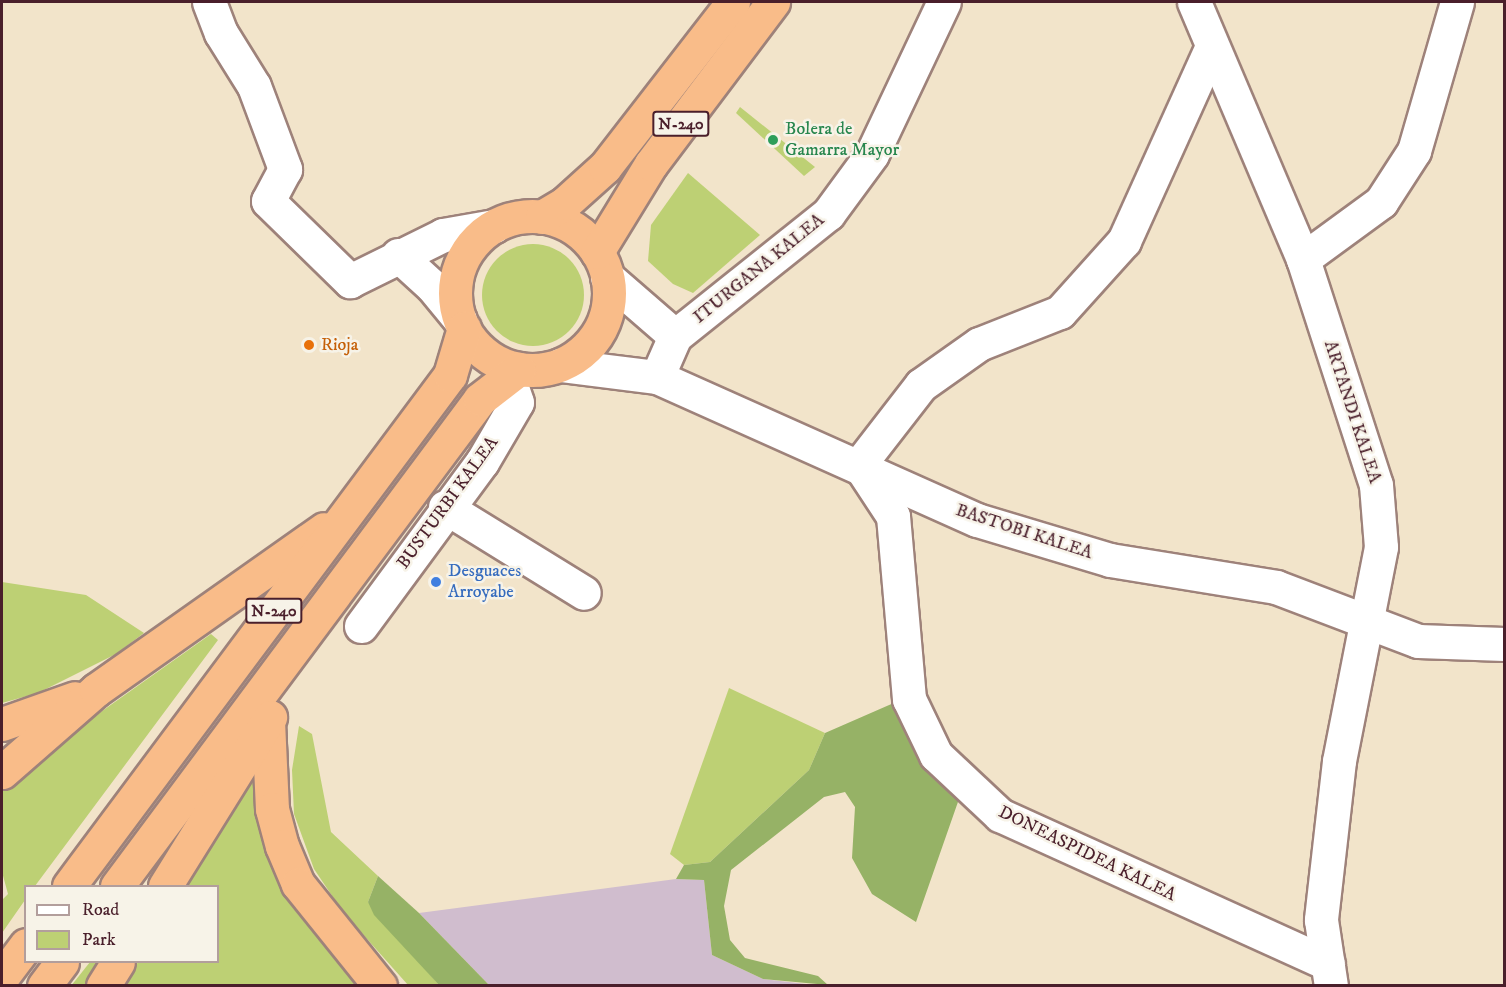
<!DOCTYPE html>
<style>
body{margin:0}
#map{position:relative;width:1506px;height:987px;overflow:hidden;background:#f2e4ca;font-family:"IM FELL DW Pica",serif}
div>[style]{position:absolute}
.industrial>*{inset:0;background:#d0bdce}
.green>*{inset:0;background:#bdd074}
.round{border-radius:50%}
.forest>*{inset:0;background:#96b266}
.roads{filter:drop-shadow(2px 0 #9e827a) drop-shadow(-2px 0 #9e827a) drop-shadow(0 2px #9e827a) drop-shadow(0 -2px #9e827a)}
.minor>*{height:33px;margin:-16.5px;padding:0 16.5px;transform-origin:16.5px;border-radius:16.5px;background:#fff}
.highway>*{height:33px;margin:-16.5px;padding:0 16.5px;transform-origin:16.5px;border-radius:16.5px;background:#f9bc89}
.highway>.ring{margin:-16.5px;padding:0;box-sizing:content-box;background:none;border:33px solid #f9bc89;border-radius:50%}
.dots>*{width:16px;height:16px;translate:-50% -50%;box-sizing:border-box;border:3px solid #f7f3e8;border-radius:50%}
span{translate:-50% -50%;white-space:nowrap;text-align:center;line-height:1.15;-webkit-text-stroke:5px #f7f3e8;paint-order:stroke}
.shield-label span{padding:2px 4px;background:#f7f3e8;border:2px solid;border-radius:4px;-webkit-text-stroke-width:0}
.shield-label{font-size:16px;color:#4a1f2b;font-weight:700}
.leisure-label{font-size:18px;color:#27864d}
.left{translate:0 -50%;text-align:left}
.street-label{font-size:18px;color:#4a1f2b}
.food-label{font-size:18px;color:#c56008}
.shop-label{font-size:18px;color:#366cbe}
.frame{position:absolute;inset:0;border:3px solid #4a1f2b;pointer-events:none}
.legend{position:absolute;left:24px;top:885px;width:195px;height:78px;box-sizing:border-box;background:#f7f3e8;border:2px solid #b29e9c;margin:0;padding:8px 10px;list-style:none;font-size:18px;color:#4a1f2b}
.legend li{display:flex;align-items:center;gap:12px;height:30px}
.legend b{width:30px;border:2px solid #b29e9c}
</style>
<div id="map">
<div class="industrial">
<i style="clip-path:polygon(676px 879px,704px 880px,712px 955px,763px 979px,814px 985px,489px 985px,419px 913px)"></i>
</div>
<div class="green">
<i style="clip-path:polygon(740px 107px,815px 167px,804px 176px,736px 113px)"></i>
<i style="clip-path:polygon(688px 173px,760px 235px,693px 293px,673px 284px,648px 261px,651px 225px)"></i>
<i class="round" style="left:482px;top:244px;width:102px;height:102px"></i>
<i style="clip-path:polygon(2px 582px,86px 595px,144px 633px,116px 654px,38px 693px,2px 703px)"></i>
<i style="clip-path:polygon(211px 634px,218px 640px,35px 886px,26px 886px,25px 900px,2px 933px,2px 900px,8px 894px,2px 872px,2px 790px,40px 755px)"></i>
<i style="clip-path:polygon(729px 688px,825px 733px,809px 770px,710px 862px,684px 865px,670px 854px)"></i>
<i style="clip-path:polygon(299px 726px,312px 734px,331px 832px,378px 876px,368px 902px,439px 985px,408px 985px,343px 912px,314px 869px,294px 814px,292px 770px)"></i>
<i style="clip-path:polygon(253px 767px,289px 896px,309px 927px,359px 985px,124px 986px,138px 962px,218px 962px,218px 886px,182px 886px)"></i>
<i style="clip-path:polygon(90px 962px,102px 962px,87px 985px,71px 986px)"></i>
</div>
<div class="forest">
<i style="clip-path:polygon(896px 702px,959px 799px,916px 922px,872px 894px,852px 858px,855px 807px,845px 792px,824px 797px,731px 870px,724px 906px,730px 940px,745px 958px,818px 976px,828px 985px,763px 979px,712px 955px,704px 880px,676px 879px,684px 865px,710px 862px,809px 770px,825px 733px)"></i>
<i style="clip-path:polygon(378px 876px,419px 913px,489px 985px,439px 985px,374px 915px,368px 902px)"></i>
</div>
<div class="roads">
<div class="minor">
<i style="left:209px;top:2px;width:33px;rotate:69deg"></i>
<i style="left:221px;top:33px;width:62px;rotate:58.1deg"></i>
<i style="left:254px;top:86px;width:89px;rotate:69.5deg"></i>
<i style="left:285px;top:169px;width:36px;rotate:118deg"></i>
<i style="left:268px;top:201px;width:115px;rotate:44.3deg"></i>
<i style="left:350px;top:281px;width:104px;rotate:-26.3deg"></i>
<i style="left:443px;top:235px;width:52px;rotate:-10deg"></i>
<i style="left:1194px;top:2px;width:279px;rotate:67deg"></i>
<i style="left:1303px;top:259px;width:237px;rotate:72.1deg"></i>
<i style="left:1376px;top:485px;width:62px;rotate:85.4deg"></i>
<i style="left:1381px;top:547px;width:218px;rotate:101.1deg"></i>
<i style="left:1339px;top:761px;width:160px;rotate:96.5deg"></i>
<i style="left:1321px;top:920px;width:67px;rotate:81.4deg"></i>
<i style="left:398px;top:255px;width:46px;rotate:42.4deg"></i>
<i style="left:432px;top:286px;width:44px;rotate:50.5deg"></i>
<i style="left:1303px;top:259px;width:97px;rotate:-36.2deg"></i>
<i style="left:1381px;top:202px;width:61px;rotate:-57.1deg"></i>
<i style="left:1414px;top:151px;width:155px;rotate:-73.9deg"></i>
<i style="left:607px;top:277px;width:90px;rotate:40.9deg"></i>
<i style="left:560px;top:365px;width:98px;rotate:7.1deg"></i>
<i style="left:657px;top:377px;width:350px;rotate:24.1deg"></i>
<i style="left:977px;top:520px;width:139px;rotate:16.7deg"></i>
<i style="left:1110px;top:560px;width:168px;rotate:9.2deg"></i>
<i style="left:1276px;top:587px;width:152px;rotate:20.8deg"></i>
<i style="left:1418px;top:641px;width:86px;rotate:2deg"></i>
<i style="left:657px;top:377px;width:45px;rotate:-66.3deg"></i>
<i style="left:675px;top:336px;width:196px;rotate:-38.6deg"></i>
<i style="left:828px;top:214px;width:74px;rotate:-53.7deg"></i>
<i style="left:872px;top:154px;width:168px;rotate:-64.7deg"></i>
<i style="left:859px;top:465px;width:101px;rotate:-52.2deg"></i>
<i style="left:921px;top:385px;width:71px;rotate:-35.3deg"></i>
<i style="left:979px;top:344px;width:87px;rotate:-21.6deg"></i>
<i style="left:1060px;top:312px;width:96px;rotate:-48deg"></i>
<i style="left:1124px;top:241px;width:212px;rotate:-65.7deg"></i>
<i style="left:860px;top:466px;width:60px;rotate:56.6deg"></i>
<i style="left:893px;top:516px;width:184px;rotate:85deg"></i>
<i style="left:909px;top:699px;width:62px;rotate:64.3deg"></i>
<i style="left:936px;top:755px;width:88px;rotate:43.2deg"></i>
<i style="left:1000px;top:815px;width:360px;rotate:24.4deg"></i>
<i style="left:445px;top:507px;width:163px;rotate:31.7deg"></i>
<i style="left:361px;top:626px;width:204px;rotate:-53.6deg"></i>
<i style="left:482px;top:462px;width:69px;rotate:-59.7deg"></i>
<i style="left:517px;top:402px;width:28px;rotate:-109deg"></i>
</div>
<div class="highway">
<i class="ring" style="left:455px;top:216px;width:121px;height:121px"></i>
<i style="left:542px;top:217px;width:27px;rotate:-31deg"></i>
<i style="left:565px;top:203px;width:54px;rotate:-42deg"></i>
<i style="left:605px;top:167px;width:209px;rotate:-52.2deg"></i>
<i style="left:597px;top:252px;width:103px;rotate:-58.5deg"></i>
<i style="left:651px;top:164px;width:203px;rotate:-53deg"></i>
<i style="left:268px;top:721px;width:88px;rotate:87.4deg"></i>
<i style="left:272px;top:809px;width:38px;rotate:75deg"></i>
<i style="left:282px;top:846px;width:41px;rotate:67.2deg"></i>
<i style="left:298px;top:884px;width:131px;rotate:51.2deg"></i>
<i style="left:2px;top:724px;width:77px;rotate:-19.6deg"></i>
<i style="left:2px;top:772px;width:125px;rotate:-41.1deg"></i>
<i style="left:96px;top:690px;width:279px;rotate:-35.2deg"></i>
<i style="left:69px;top:886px;width:637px;rotate:-53.29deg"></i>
<i style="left:450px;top:375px;width:49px;rotate:-73.4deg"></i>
<i style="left:117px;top:886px;width:607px;rotate:-53.3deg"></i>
<i style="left:480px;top:399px;width:49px;rotate:-37.6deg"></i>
<i style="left:165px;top:886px;width:199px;rotate:-58.1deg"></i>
<i style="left:2px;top:977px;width:40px;rotate:-53deg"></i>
<i style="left:44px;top:986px;width:30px;rotate:-53deg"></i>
<i style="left:103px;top:986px;width:28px;rotate:-58deg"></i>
</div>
</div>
<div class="dots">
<i style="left:773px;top:140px;background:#2e9e5b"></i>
<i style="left:309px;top:345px;background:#e8710a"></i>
<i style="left:436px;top:582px;background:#3f7fe0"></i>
</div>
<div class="shield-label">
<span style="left:681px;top:124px">N-240</span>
<span style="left:274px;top:611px">N-240</span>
</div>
<div class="leisure-label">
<span class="left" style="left:785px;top:140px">Bolera de<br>Gamarra Mayor</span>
</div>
<div class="street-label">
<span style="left:759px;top:269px;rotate:-39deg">ITURGANA KALEA</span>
<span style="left:1352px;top:412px;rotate:72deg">ARTANDI KALEA</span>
<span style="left:448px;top:503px;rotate:-54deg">BUSTURBI KALEA</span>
<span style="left:1024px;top:532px;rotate:18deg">BASTOBI KALEA</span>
<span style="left:1087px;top:854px;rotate:26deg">DONEASPIDEA KALEA</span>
</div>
<div class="food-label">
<span class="left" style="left:321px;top:345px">Rioja</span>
</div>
<div class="shop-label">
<span class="left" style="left:448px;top:582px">Desguaces<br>Arroyabe</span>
</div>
<div class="frame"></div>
<ul class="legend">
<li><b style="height:8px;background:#fff"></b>Road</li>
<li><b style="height:16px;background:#bdd074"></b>Park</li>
</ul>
</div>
